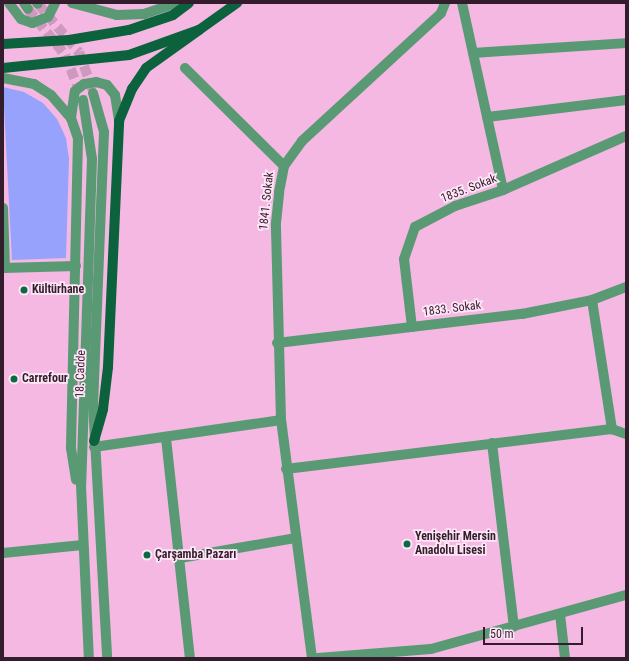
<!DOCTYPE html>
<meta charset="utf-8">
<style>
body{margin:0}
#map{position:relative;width:629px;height:661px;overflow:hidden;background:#f4b8e2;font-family:"Roboto Condensed",sans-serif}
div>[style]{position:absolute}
.green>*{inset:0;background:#97a2fc}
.tertiary-tunnel>*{height:10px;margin-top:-5px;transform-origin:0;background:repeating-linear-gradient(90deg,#cd99be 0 10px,transparent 0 15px)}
.minor>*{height:10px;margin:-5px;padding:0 5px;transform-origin:5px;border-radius:5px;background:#599a75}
.tertiary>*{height:10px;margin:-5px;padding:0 5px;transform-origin:5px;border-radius:5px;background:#599a75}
.primary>*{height:10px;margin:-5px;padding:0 5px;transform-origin:5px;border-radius:5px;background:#0b623c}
.dots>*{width:11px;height:11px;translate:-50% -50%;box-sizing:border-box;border:2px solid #ffe6f7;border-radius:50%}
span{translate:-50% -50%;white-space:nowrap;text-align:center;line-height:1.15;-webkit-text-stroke:3.5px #ffe6f7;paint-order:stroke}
.street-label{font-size:12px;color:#331d2d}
.poi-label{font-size:12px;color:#331d2d;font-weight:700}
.left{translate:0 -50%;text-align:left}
.frame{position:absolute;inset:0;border:4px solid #331d2d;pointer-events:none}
.scale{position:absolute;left:483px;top:627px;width:100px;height:18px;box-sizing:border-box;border:2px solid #331d2d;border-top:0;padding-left:5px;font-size:12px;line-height:14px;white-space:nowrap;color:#331d2d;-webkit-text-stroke:3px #ffe6f7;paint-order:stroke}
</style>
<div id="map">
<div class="green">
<i style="clip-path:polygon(3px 87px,24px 92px,43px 103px,57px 119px,66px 138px,69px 159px,66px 258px,12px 260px)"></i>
</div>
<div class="tertiary-tunnel">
<i style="left:38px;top:4px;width:63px;rotate:49.5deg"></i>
<i style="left:79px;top:52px;width:41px;rotate:70.3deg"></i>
<i style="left:28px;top:9px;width:59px;rotate:51.2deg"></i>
<i style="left:65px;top:55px;width:48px;rotate:68.2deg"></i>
</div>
<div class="minor">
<i style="left:462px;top:3px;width:191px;rotate:77.6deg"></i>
<i style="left:473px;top:53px;width:153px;rotate:-3.7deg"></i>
<i style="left:185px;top:68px;width:139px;rotate:44.7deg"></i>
<i style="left:487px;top:117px;width:140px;rotate:-7deg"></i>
<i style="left:3px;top:208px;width:60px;rotate:88.1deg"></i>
<i style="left:3px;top:268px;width:73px;rotate:-1.6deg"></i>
<i style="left:592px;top:300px;width:131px;rotate:81.2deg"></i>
<i style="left:412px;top:327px;width:68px;rotate:-96.7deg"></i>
<i style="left:404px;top:259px;width:34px;rotate:-71deg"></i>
<i style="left:415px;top:227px;width:45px;rotate:-27.7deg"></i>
<i style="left:455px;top:206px;width:51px;rotate:-18.4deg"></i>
<i style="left:503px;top:190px;width:134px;rotate:-23.7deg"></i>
<i style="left:277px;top:343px;width:247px;rotate:-6.8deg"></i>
<i style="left:522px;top:314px;width:71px;rotate:-11.3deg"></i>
<i style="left:592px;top:300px;width:36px;rotate:-21deg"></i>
<i style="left:166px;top:438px;width:221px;rotate:83.8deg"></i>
<i style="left:492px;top:443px;width:185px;rotate:83.2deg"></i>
<i style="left:94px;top:447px;width:189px;rotate:-8.2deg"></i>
<i style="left:286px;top:469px;width:328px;rotate:-7deg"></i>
<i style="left:612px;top:429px;width:15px;rotate:20deg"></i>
<i style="left:3px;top:553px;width:80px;rotate:-5.7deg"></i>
<i style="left:180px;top:558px;width:118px;rotate:-9.8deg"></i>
<i style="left:560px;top:614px;width:44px;rotate:83.5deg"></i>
<i style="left:312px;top:658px;width:240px;rotate:-97.4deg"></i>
<i style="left:281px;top:420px;width:197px;rotate:-91.5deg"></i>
<i style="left:276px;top:223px;width:31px;rotate:-84deg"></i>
<i style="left:279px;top:192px;width:26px;rotate:-79deg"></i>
<i style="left:284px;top:166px;width:31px;rotate:-54deg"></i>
<i style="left:302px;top:141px;width:189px;rotate:-42.6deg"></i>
<i style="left:441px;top:13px;width:11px;rotate:-68deg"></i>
<i style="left:318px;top:658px;width:113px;rotate:-4.6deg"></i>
<i style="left:431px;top:649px;width:202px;rotate:-15.5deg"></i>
</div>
<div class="tertiary">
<i style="left:9px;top:3px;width:20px;rotate:53deg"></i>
<i style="left:21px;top:19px;width:12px;rotate:20deg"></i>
<i style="left:32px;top:23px;width:17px;rotate:-21deg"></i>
<i style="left:48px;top:17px;width:16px;rotate:-63deg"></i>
<i style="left:24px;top:3px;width:7px;rotate:56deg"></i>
<i style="left:37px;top:3px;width:1px;rotate:45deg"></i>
<i style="left:72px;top:3px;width:47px;rotate:14.9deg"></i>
<i style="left:117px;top:15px;width:27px;rotate:-2deg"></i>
<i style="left:144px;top:14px;width:34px;rotate:-19deg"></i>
<i style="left:3px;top:78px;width:32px;rotate:11deg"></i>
<i style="left:34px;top:84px;width:20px;rotate:33deg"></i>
<i style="left:51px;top:95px;width:30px;rotate:49deg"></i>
<i style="left:71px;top:118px;width:21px;rotate:71deg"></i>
<i style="left:78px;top:138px;width:310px;rotate:91.3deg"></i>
<i style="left:71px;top:448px;width:32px;rotate:81deg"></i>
<i style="left:93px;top:93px;width:41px;rotate:74.2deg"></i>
<i style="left:104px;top:132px;width:272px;rotate:92.3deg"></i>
<i style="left:93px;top:404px;width:254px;rotate:86.8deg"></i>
<i style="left:83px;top:100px;width:60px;rotate:81.3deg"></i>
<i style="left:92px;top:159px;width:326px;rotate:91.9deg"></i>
<i style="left:81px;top:485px;width:173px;rotate:87.4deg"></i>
<i style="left:71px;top:118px;width:27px;rotate:-82deg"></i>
<i style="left:75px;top:91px;width:11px;rotate:-38deg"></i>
<i style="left:84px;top:84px;width:12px;rotate:-9deg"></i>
<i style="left:96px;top:82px;width:11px;rotate:15deg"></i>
<i style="left:107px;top:85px;width:13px;rotate:51deg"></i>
<i style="left:115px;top:95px;width:26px;rotate:81deg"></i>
</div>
<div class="primary">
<i style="left:3px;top:44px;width:66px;rotate:-3.5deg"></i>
<i style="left:69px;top:40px;width:61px;rotate:-9.5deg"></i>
<i style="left:129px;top:30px;width:46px;rotate:-18.8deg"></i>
<i style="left:173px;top:15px;width:20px;rotate:-37deg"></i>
<i style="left:3px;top:68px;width:127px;rotate:-5.9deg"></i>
<i style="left:129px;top:55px;width:74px;rotate:-19.7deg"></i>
<i style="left:199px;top:30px;width:47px;rotate:-35.4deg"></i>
<i style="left:94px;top:441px;width:33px;rotate:-74deg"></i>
<i style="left:103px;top:409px;width:42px;rotate:-83.2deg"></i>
<i style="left:108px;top:367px;width:246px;rotate:-87.4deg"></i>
<i style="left:119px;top:121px;width:35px;rotate:-68deg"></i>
<i style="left:132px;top:89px;width:25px;rotate:-56deg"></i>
<i style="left:146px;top:68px;width:65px;rotate:-35.6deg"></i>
</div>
<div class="dots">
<i style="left:24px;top:290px;background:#076c41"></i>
<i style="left:14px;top:379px;background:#076c41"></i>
<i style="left:407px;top:544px;background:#076c41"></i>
<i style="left:147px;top:555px;background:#076c41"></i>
</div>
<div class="street-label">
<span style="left:469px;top:189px;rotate:-21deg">1835. Sokak</span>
<span style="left:267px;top:201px;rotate:-84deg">1841. Sokak</span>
<span style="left:452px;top:309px;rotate:-7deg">1833. Sokak</span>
<span style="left:81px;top:374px;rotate:-88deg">18. Cadde</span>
</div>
<div class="poi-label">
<span class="left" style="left:32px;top:290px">Kültürhane</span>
<span class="left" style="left:22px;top:379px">Carrefour</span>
<span class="left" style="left:415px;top:544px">Yenişehir Mersin<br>Anadolu Lisesi</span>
<span class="left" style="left:155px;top:555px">Çarşamba Pazarı</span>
</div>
<div class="frame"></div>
<div class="scale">50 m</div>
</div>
